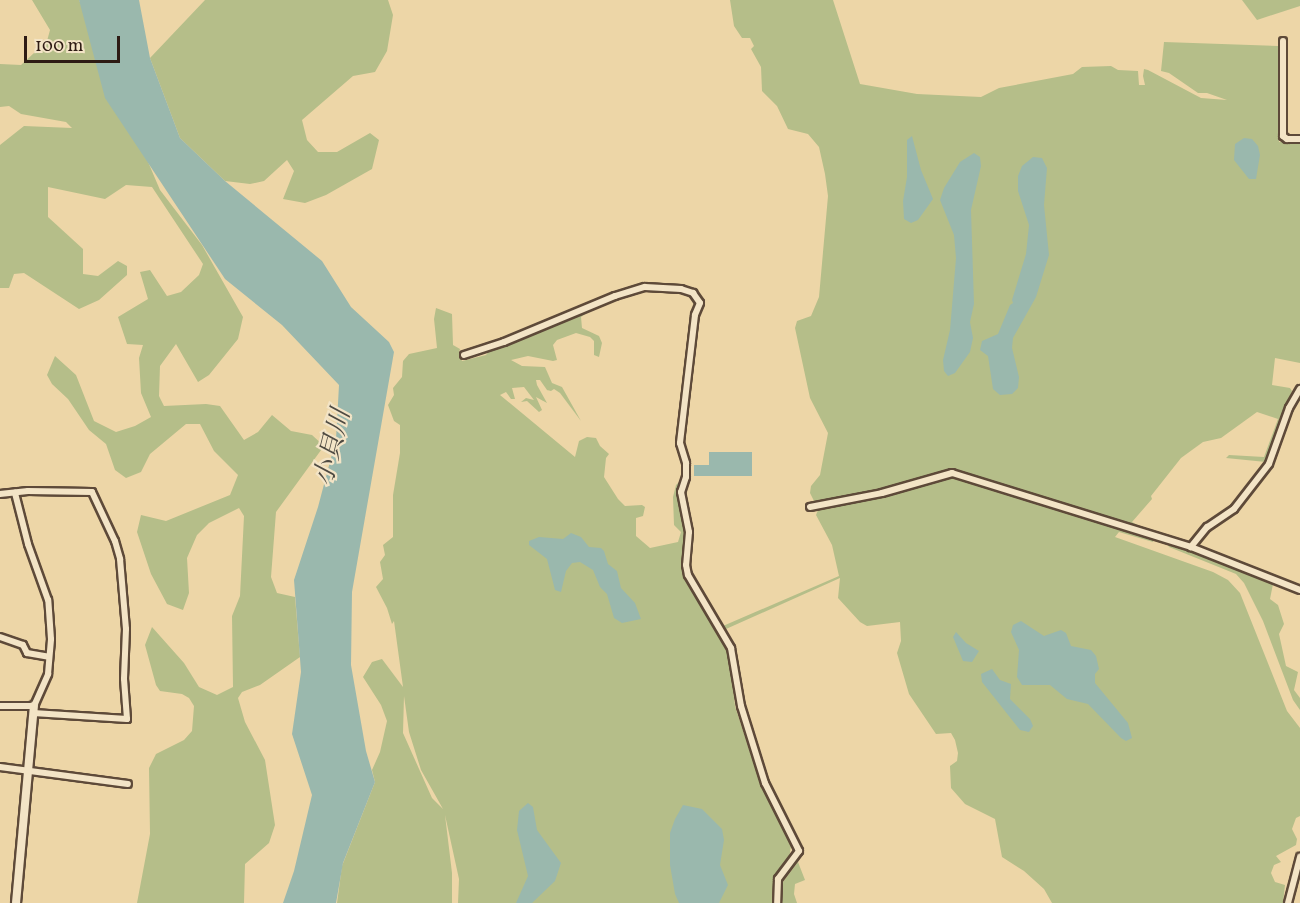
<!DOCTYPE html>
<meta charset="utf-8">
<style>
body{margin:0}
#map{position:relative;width:1300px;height:903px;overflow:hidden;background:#edd6a7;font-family:Vollkorn,"Noto Serif JP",serif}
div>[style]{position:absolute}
.green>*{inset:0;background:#b5be89}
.water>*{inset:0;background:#9ab8ad}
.roads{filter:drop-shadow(2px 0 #5e4a39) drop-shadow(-2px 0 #5e4a39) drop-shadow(0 2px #5e4a39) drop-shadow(0 -2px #5e4a39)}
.minor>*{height:6px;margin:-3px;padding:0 3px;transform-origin:3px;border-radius:3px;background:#f3e4c6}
.tertiary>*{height:8px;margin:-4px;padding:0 4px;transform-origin:4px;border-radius:4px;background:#f3e4c6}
span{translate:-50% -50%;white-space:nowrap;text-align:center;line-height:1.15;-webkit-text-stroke:4.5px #f3e4c6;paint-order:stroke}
.water-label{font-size:26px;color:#4e4a42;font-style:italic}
.scale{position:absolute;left:24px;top:36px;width:96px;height:27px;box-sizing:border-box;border:3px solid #2e1b14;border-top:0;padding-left:8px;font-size:18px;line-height:21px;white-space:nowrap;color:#2e1b14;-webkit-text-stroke:4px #f3e4c6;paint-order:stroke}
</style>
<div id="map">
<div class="green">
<i style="clip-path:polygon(32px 0,79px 0,160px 190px,202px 245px,243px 317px,238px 339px,209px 375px,198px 382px,176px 344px,160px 366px,159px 396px,164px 406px,206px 404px,220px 406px,244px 440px,258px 432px,272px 415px,291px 431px,312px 435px,324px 446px,276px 512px,271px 577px,277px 593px,295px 597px,300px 657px,260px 685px,242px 692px,238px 698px,245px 722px,265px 760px,275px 825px,269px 843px,245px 864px,244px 903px,137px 903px,150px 834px,149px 768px,156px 754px,184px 740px,192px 731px,194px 706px,189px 698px,182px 694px,160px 691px,156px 685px,145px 645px,152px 627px,184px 663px,199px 687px,217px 695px,233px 687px,232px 616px,240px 596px,244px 516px,239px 508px,209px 523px,197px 535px,187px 558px,189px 593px,183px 610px,167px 604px,151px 574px,137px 532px,141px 515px,166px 521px,230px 495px,238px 475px,214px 451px,200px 424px,186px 424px,150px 454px,141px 472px,126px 478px,115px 470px,106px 444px,89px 430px,68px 399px,52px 384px,47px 375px,55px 356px,76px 375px,94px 421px,116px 432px,135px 426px,151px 417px,141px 393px,139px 358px,143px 345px,127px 344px,118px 317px,148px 299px,140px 272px,150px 270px,167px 296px,181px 292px,199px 275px,203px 264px,152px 187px,126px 185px,105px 199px,48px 187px,48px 217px,83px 249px,83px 274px,98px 276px,118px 261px,127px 266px,127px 275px,99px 300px,79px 309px,24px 273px,14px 274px,9px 288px,0 288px,0 145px,24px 126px,72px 128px,66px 122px,21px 114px,9px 106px,0 107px,0 64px,21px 65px,47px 41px,50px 30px)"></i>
<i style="clip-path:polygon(205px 0,388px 0,393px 15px,387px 51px,375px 72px,353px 76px,302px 120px,307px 140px,318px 152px,337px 152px,370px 133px,379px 140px,372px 169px,326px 195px,305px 203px,283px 199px,294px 171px,287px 160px,264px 181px,250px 184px,225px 181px,180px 138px,150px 58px)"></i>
<i style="clip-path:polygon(evenodd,730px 0,833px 0,860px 84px,917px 94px,981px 97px,999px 88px,1073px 74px,1082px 67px,1111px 66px,1118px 70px,1138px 71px,1139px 85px,1145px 85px,1143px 76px,1144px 69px,1148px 70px,1201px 98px,1227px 100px,1207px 93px,1198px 93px,1169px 73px,1161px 71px,1164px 42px,1278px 46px,1281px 49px,1279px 142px,1300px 142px,1300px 363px,1275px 358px,1272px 385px,1290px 388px,1292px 391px,1266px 462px,1226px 458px,1229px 455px,1264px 457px,1278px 419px,1257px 412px,1221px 438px,1203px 442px,1181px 458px,1151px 496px,1152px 499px,1132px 522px,1147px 530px,1154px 540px,1153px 542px,1119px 532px,1115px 537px,1213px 572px,1228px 580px,1240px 593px,1287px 711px,1300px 728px,1300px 816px,1296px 818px,1292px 829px,1297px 839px,1296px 845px,1276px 856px,1281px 862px,1274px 865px,1271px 873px,1275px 882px,1285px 885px,1283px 903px,1052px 903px,1044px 889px,1024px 871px,1002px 857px,995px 819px,965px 804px,951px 788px,950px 766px,957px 761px,958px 753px,955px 740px,951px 733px,936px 734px,909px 694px,897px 653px,901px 641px,900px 622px,867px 626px,860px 622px,838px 598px,840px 578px,717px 633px,729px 653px,735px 706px,760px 783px,791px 846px,789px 859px,773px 880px,774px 903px,458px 903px,459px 879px,445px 815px,452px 873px,452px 903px,337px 903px,342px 866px,375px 782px,372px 770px,380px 752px,387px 721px,381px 705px,363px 677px,372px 662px,382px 659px,403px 687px,394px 621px,392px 624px,387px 608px,376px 587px,383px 579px,380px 562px,385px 555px,383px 545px,393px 537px,393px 495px,400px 453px,400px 425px,394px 421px,388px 405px,394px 395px,393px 388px,402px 377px,403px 361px,409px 354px,437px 348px,434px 319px,436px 308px,452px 314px,453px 345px,460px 349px,459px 352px,462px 361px,486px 355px,489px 351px,591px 310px,581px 317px,582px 328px,599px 336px,602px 343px,599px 357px,594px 355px,594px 341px,590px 337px,576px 333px,557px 340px,553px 345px,557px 360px,553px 361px,528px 356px,511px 360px,522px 366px,545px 367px,552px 383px,562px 387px,581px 421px,560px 393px,554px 389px,551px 391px,547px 390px,540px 380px,536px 380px,537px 385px,547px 403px,536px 397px,542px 410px,539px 412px,527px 401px,521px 402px,526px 398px,534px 400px,524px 387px,512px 388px,515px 399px,511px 399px,506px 392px,500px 395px,575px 457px,579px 441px,587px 437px,596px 438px,600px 446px,609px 454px,606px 458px,604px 477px,618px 499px,625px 506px,642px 505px,645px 507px,643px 516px,636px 518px,636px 536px,650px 548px,678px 542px,681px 532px,674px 525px,673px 497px,676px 485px,681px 480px,678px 500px,685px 531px,682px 563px,689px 583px,716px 629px,839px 576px,832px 545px,816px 515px,818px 510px,834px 508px,831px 500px,814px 501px,810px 493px,811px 486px,820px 475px,828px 433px,810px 398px,795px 328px,797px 321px,811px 316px,819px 297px,828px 196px,825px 174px,819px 147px,808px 134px,788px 129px,777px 106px,762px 91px,761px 67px,751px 49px,754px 46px,750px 38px,742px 38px,734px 26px,730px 0,404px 696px,409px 732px,421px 770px,443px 809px,432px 798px,403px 733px,404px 696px)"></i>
<i style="clip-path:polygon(1242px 0,1300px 0,1300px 6px,1257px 20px)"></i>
<i style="clip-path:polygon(1167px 543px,1270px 580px,1273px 584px,1270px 599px,1278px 605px,1284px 624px,1279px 634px,1286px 666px,1298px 672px,1294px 690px,1300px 698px,1300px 710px,1293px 700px,1263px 621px,1244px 583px,1236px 574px,1169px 547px)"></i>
<i style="clip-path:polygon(798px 862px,805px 880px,795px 884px,794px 894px,797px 903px,782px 903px,780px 886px)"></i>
</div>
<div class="water">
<i style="clip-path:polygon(79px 0,139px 0,150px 58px,180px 138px,225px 181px,322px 261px,351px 307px,389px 342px,394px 352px,352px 592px,351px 665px,366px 751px,375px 782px,343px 863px,336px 903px,283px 903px,294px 871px,312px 795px,292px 734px,301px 672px,294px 580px,318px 507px,336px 439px,339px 385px,282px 325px,225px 279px,105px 98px)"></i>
<i style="clip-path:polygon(912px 136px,921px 170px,933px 199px,918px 220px,911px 223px,904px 219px,903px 201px,907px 177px,907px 140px)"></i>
<i style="clip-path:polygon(1244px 138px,1252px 139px,1258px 146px,1260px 155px,1256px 179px,1249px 179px,1234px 160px,1235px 144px)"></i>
<i style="clip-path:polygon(974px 153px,980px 157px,981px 166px,971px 210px,974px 304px,970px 322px,973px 338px,970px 352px,955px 373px,948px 376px,944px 371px,943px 360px,950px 330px,956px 258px,954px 235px,940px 200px,944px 188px,960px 162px)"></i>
<i style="clip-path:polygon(1033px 157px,1042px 158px,1047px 168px,1044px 205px,1049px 255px,1036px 297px,1013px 338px,1012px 348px,1019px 377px,1018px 388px,1012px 394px,1000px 395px,993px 389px,988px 356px,980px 350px,982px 341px,998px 334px,1010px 305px,1013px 303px,1012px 300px,1026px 254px,1029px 225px,1018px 191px,1018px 176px,1022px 166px)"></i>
<i style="clip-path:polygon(709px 452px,752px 452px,752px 476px,694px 476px,694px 465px,709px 465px)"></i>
<i style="clip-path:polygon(571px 533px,581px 537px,589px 547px,601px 548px,604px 551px,608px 564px,617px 571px,621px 588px,635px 603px,641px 619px,622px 623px,614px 618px,607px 594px,600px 587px,593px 570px,580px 562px,572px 563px,566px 571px,561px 592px,555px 590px,547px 559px,529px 545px,529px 541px,539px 537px,563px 539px)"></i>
<i style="clip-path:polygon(1021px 621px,1044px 636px,1061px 630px,1066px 633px,1071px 646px,1091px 650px,1096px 656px,1099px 669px,1095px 674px,1095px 683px,1128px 723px,1132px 738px,1126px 741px,1121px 738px,1088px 704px,1067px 699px,1050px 685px,1022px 685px,1017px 677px,1019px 650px,1011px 632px,1013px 625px)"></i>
<i style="clip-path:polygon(956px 632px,966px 643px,979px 651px,972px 662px,963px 661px,953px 637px)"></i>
<i style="clip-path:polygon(992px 669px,1000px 680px,1011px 684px,1010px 699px,1030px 719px,1033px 726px,1029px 732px,1020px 730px,982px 682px,981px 674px)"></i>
<i style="clip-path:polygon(528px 803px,533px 807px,537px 830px,561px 863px,555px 881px,532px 903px,516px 903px,528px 876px,517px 830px,519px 811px)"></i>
<i style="clip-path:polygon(683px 805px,702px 809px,722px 829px,724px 840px,720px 865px,728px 885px,719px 903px,679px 903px,675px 894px,670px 865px,670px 833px,675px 819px)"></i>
</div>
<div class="roads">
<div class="minor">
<i style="left:1283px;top:41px;width:95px;rotate:90deg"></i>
<i style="left:1283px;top:136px;width:5px;rotate:37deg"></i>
<i style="left:1287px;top:139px;width:13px"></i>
<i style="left:464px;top:355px;width:42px;rotate:-18deg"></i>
<i style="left:504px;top:342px;width:120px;rotate:-22.5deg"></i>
<i style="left:615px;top:296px;width:31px;rotate:-17deg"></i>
<i style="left:645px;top:287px;width:36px;rotate:3deg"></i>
<i style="left:681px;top:289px;width:13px;rotate:18deg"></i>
<i style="left:693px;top:293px;width:12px;rotate:55deg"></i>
<i style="left:700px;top:303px;width:13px;rotate:113deg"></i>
<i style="left:695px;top:315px;width:129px;rotate:96.7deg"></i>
<i style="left:680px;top:443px;width:21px;rotate:73deg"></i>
<i style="left:686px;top:463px;width:14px;rotate:90deg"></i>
<i style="left:686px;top:477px;width:16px;rotate:108deg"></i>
<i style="left:681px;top:492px;width:41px;rotate:78.7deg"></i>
<i style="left:689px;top:532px;width:33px;rotate:95deg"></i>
<i style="left:686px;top:565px;width:10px;rotate:79deg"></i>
<i style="left:688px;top:575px;width:85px;rotate:59.5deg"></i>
<i style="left:731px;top:648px;width:59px;rotate:80.2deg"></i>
<i style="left:741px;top:706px;width:81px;rotate:72.7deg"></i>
<i style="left:765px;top:783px;width:76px;rotate:63.4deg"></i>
<i style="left:799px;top:851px;width:35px;rotate:127deg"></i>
<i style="left:778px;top:879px;width:24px;rotate:92deg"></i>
<i style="left:1300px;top:389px;width:22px;rotate:120deg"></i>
<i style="left:1289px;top:408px;width:59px;rotate:109.7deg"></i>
<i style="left:1269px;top:464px;width:57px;rotate:127.9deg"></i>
<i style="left:1234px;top:509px;width:32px;rotate:146deg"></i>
<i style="left:1207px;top:527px;width:26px;rotate:129deg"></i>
<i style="left:1191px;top:547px;width:117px;rotate:21.5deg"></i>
<i style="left:0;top:494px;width:28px;rotate:-6deg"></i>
<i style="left:28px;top:491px;width:64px;rotate:0.9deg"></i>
<i style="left:92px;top:492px;width:54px;rotate:64.9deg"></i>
<i style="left:115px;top:541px;width:19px;rotate:74deg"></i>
<i style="left:120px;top:559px;width:70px;rotate:85.1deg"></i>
<i style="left:126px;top:629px;width:50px;rotate:92.3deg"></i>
<i style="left:124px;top:679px;width:40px;rotate:85.7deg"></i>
<i style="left:127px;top:719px;width:94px;rotate:-176.3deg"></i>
<i style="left:810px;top:507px;width:73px;rotate:-11deg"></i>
<i style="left:882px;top:493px;width:73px;rotate:-15.9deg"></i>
<i style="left:952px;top:473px;width:250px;rotate:17.2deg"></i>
<i style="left:0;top:637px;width:24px;rotate:19deg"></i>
<i style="left:23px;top:645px;width:9px;rotate:63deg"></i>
<i style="left:27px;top:653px;width:22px;rotate:10deg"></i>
<i style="left:0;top:706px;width:34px"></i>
<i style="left:34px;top:706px;width:35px;rotate:-66deg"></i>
<i style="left:48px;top:674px;width:35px;rotate:-85deg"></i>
<i style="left:51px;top:639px;width:39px;rotate:-94deg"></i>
<i style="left:48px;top:600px;width:59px;rotate:-109.7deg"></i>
<i style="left:28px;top:544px;width:53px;rotate:-104.3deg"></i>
<i style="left:0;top:767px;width:129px;rotate:7.6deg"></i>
<i style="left:1288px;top:903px;width:48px;rotate:-75.4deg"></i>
</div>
<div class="tertiary">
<i style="left:16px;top:903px;width:198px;rotate:-84.8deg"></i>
</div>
</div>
<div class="water-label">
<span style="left:334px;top:448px;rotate:-76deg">小貝川</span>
</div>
<div class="scale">100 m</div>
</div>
